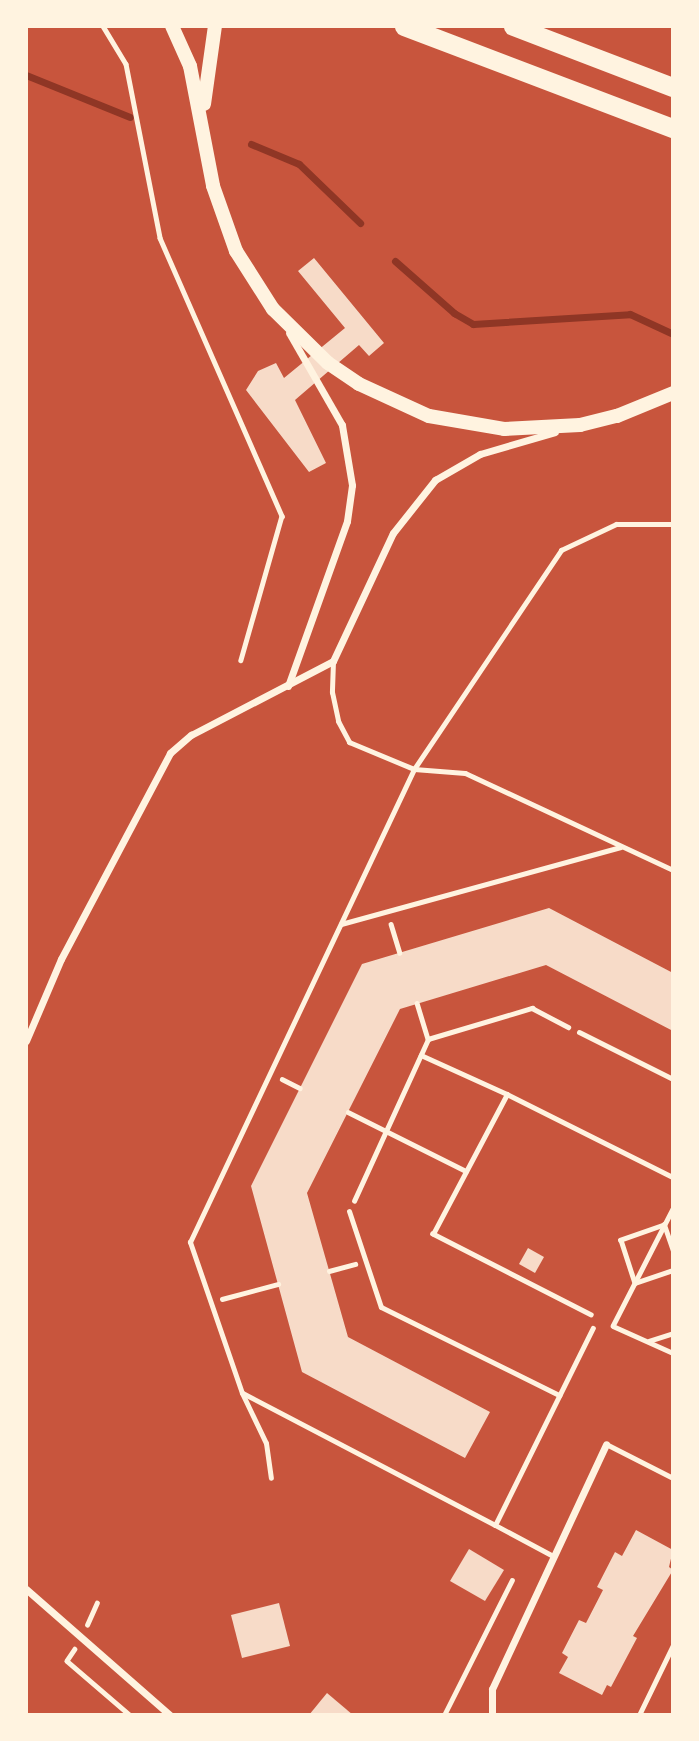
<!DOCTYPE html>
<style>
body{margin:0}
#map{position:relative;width:699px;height:1741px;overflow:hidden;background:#c8553d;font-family:Arial,sans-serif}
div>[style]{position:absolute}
.stream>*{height:7px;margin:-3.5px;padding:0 3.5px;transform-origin:3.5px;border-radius:3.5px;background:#8f3625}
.building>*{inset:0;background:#f7dbc8}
.path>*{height:4.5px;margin:-2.25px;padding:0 2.25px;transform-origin:2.25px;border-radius:2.25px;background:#fff3e0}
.service>*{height:5px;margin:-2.5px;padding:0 2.5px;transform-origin:2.5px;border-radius:2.5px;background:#fff3e0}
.minor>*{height:7px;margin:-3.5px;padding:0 3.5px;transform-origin:3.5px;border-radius:3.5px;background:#fff3e0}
.secondary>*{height:14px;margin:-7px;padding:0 7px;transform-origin:7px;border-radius:7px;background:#fff3e0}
.trunk>*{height:19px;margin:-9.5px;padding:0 9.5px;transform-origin:9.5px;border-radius:9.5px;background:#fff3e0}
span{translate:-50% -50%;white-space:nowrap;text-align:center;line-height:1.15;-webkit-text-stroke:5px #fff3e0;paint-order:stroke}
.frame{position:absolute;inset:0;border:28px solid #fff3e0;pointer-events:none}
</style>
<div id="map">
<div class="stream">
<i style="left:26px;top:75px;width:112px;rotate:22deg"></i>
<i style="left:251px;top:144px;width:52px;rotate:22.6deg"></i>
<i style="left:299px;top:164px;width:85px;rotate:44deg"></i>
<i style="left:395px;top:261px;width:79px;rotate:41.4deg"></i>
<i style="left:454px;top:313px;width:22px;rotate:30deg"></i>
<i style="left:473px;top:324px;width:157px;rotate:-3.6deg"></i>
<i style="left:630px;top:314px;width:47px;rotate:24.9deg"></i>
</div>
<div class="building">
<i style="clip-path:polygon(314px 258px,384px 343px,369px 356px,359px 345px,295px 400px,326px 463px,309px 472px,246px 390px,258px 371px,276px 363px,284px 378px,345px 328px,298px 271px)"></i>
<i style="clip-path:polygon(549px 908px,673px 973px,673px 1031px,546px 965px,400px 1009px,307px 1193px,348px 1337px,490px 1412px,465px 1458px,302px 1372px,251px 1186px,362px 964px)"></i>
<i style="clip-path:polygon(528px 1248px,544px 1257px,535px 1273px,519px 1264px)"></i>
<i style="clip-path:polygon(636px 1530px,673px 1550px,669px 1567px,673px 1570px,633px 1636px,637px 1638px,611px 1687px,607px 1685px,602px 1695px,559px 1673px,568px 1657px,562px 1653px,579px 1620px,586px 1623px,603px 1590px,597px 1587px,615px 1552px,622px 1556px)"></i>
<i style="clip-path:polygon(469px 1549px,504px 1570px,485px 1601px,450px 1581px)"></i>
<i style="clip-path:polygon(279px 1603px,290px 1646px,242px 1658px,231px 1615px)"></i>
<i style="clip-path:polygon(327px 1693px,353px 1715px,309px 1715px)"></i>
</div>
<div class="path">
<i style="left:103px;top:26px;width:44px;rotate:58.8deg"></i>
<i style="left:126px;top:64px;width:177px;rotate:78.9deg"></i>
<i style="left:160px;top:238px;width:304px;rotate:66.3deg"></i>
<i style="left:282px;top:516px;width:150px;rotate:105.9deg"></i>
<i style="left:391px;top:924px;width:30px;rotate:73deg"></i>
<i style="left:417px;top:1003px;width:38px;rotate:73deg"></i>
<i style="left:421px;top:1055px;width:94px;rotate:24.4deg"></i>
<i style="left:282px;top:1079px;width:20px;rotate:27deg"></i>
<i style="left:348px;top:1112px;width:132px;rotate:26.6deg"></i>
<i style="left:354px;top:1201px;width:178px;rotate:-65.4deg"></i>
<i style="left:428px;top:1039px;width:109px;rotate:-16.6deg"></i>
<i style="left:532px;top:1008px;width:41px;rotate:27.8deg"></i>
<i style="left:673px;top:1209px;width:131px;rotate:117.1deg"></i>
<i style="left:613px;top:1326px;width:66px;rotate:24.2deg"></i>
<i style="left:673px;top:1251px;width:28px;rotate:-109deg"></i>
<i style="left:664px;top:1225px;width:46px;rotate:160.8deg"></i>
<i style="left:621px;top:1240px;width:45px;rotate:72deg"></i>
<i style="left:635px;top:1283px;width:40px;rotate:-18.9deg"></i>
<i style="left:329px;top:1271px;width:27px;rotate:-15deg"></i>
<i style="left:222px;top:1299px;width:58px;rotate:-15deg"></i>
<i style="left:591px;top:1315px;width:178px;rotate:-152.9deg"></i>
<i style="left:433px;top:1234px;width:158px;rotate:-62.1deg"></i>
<i style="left:507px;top:1094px;width:186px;rotate:26.6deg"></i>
<i style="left:649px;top:1341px;width:25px;rotate:-18deg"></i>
<i style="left:87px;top:1625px;width:24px;rotate:-66deg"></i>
<i style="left:75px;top:1649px;width:14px;rotate:124deg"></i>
<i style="left:67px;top:1661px;width:83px;rotate:40.6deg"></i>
</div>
<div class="service">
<i style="left:333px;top:661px;width:31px;rotate:92deg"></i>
<i style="left:332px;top:692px;width:30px;rotate:78deg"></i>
<i style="left:338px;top:721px;width:24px;rotate:62deg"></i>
<i style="left:349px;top:742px;width:70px;rotate:22.6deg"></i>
<i style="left:414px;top:769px;width:51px;rotate:4.5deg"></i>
<i style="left:465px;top:773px;width:230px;rotate:25deg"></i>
<i style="left:341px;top:924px;width:290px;rotate:-15.4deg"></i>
<i style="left:579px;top:1032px;width:105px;rotate:26.6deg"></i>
<i style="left:349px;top:1211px;width:101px;rotate:71.6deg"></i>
<i style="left:381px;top:1307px;width:199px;rotate:26.3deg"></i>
<i style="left:242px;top:1393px;width:55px;rotate:64.4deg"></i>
<i style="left:266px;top:1443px;width:35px;rotate:82deg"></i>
<i style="left:606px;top:1444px;width:75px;rotate:26.9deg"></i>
<i style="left:495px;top:1525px;width:285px;rotate:-152.4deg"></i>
<i style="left:242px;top:1393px;width:160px;rotate:-109deg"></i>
<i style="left:190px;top:1242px;width:523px;rotate:-64.66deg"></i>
<i style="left:414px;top:769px;width:264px;rotate:-56.1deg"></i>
<i style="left:561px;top:550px;width:61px;rotate:-25.3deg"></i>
<i style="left:616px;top:524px;width:57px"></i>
<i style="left:553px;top:1556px;width:66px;rotate:-151.9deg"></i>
<i style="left:495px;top:1525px;width:220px;rotate:-63.6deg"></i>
<i style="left:444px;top:1715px;width:151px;rotate:-63.3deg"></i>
<i style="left:639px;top:1715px;width:78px;rotate:-64.1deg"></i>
</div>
<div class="minor">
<i style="left:288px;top:686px;width:175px;rotate:-70.3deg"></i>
<i style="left:347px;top:521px;width:36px;rotate:-82deg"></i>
<i style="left:352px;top:485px;width:61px;rotate:-99.5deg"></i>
<i style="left:342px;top:425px;width:106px;rotate:-119.9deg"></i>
<i style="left:26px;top:1041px;width:89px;rotate:-66.9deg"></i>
<i style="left:61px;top:959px;width:233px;rotate:-62.1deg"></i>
<i style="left:170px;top:753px;width:28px;rotate:-41deg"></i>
<i style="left:191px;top:735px;width:160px;rotate:-27.5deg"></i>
<i style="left:333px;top:661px;width:141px;rotate:-64.9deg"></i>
<i style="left:393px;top:533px;width:68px;rotate:-51.6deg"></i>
<i style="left:435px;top:480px;width:52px;rotate:-30deg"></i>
<i style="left:480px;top:454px;width:78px;rotate:-16.3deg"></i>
<i style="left:26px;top:1589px;width:191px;rotate:41.2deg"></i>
<i style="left:492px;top:1715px;width:26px;rotate:-90deg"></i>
<i style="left:492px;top:1689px;width:270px;rotate:-65deg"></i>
</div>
<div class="secondary">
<i style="left:172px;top:26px;width:44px;rotate:65.8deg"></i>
<i style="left:190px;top:66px;width:122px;rotate:79.1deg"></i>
<i style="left:213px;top:186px;width:69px;rotate:70.5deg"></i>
<i style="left:236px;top:251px;width:69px;rotate:57.5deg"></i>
<i style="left:273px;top:309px;width:77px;rotate:44.5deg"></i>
<i style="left:328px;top:363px;width:37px;rotate:34deg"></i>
<i style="left:359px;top:384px;width:77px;rotate:24.6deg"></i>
<i style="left:429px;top:416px;width:76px;rotate:9.8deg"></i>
<i style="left:504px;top:429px;width:76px;rotate:-3deg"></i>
<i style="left:580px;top:425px;width:38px;rotate:-14deg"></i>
<i style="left:617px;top:416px;width:61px;rotate:-22.3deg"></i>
<i style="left:204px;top:104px;width:79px;rotate:-82deg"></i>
</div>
<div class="trunk">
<i style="left:404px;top:26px;width:288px;rotate:20.8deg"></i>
<i style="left:513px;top:26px;width:171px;rotate:20.9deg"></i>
</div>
<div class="frame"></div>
</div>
